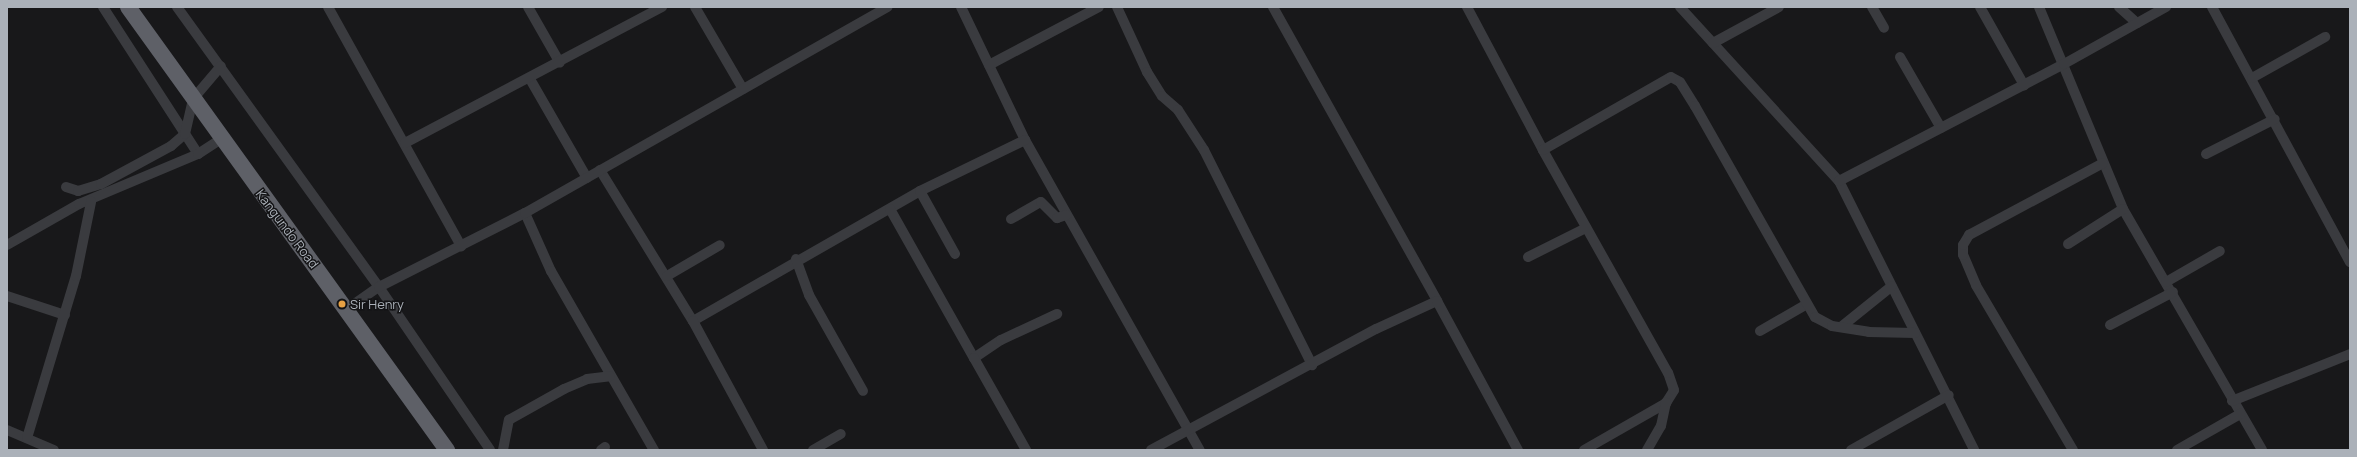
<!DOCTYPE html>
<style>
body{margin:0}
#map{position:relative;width:2357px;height:457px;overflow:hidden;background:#18181a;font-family:Manrope,sans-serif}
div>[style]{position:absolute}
.minor>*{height:10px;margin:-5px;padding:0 5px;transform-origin:5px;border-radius:5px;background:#3a3b3f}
.trunk>*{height:16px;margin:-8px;padding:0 8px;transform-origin:8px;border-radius:8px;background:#5e6067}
.dots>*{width:11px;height:11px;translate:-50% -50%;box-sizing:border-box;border:2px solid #131315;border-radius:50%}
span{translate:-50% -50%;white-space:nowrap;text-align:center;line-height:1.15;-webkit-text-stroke:3px #131315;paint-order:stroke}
.street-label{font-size:13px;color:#abb1b9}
.poi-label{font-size:13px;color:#abb1b9}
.left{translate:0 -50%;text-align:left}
.frame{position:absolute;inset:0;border:8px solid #abb1b9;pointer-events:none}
</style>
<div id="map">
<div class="minor">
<i style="left:103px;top:7px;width:175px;rotate:57.1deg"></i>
<i style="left:177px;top:7px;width:345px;rotate:54.2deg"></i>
<i style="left:379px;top:287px;width:197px;rotate:55.7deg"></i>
<i style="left:328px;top:7px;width:274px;rotate:60.9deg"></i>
<i style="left:528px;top:7px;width:64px;rotate:60.3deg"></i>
<i style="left:695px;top:7px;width:95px;rotate:59.7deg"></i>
<i style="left:961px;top:7px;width:148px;rotate:64.3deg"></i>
<i style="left:1025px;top:140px;width:356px;rotate:60.6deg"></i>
<i style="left:1117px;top:7px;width:72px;rotate:65.2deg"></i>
<i style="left:1147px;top:72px;width:28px;rotate:58deg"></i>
<i style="left:1162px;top:96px;width:21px;rotate:41deg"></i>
<i style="left:1178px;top:110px;width:48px;rotate:57deg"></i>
<i style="left:1204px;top:150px;width:241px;rotate:63.3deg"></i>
<i style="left:1273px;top:7px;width:337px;rotate:60.8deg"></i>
<i style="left:1467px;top:7px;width:162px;rotate:62deg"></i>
<i style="left:1680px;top:7px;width:236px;rotate:47.6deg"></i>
<i style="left:1839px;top:181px;width:301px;rotate:63.3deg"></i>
<i style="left:1872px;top:7px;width:24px;rotate:60deg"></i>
<i style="left:1980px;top:7px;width:90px;rotate:60.6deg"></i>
<i style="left:2039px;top:7px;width:219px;rotate:67.4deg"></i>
<i style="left:2123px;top:209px;width:278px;rotate:60deg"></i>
<i style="left:2119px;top:7px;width:24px;rotate:42deg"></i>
<i style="left:2212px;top:7px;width:290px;rotate:61.6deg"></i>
<i style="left:1713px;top:43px;width:75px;rotate:-28.6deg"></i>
<i style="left:1900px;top:57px;width:82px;rotate:60deg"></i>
<i style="left:989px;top:65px;width:124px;rotate:-27.8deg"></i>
<i style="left:2252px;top:78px;width:84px;rotate:-29.3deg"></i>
<i style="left:530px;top:79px;width:114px;rotate:60.1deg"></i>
<i style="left:405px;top:143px;width:291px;rotate:-27.9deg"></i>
<i style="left:2206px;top:154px;width:77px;rotate:-26.9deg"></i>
<i style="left:600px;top:170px;width:177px;rotate:58.4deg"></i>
<i style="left:693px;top:321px;width:262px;rotate:-29.8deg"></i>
<i style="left:920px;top:191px;width:117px;rotate:-25.9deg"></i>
<i style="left:1839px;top:181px;width:254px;rotate:-27.5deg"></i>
<i style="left:2064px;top:64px;width:117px;rotate:-29.2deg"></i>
<i style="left:66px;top:187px;width:13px;rotate:18deg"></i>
<i style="left:78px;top:191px;width:24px;rotate:-17deg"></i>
<i style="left:101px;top:184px;width:80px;rotate:-28.5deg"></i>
<i style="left:171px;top:146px;width:18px;rotate:-41deg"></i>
<i style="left:185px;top:134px;width:36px;rotate:-77deg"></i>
<i style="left:193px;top:99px;width:43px;rotate:-49.7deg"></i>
<i style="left:920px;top:191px;width:72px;rotate:60.9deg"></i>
<i style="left:890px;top:209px;width:171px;rotate:60.6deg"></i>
<i style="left:974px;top:358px;width:32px;rotate:-34deg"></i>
<i style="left:1001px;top:340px;width:62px;rotate:-24.9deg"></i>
<i style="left:525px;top:213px;width:64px;rotate:65.9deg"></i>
<i style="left:551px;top:271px;width:207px;rotate:60.1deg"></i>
<i style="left:1011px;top:219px;width:34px;rotate:-30deg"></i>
<i style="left:1041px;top:202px;width:23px;rotate:45deg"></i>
<i style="left:1057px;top:218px;width:10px;rotate:-17deg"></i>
<i style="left:2068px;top:244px;width:65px;rotate:-32.5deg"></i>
<i style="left:7px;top:245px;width:83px;rotate:-29.7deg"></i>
<i style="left:79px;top:204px;width:129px;rotate:-22.8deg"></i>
<i style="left:198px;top:154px;width:27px;rotate:-33deg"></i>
<i style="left:1528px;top:257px;width:65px;rotate:-26.6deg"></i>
<i style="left:796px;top:259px;width:38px;rotate:70deg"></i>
<i style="left:809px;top:295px;width:110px;rotate:60.6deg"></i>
<i style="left:667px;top:276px;width:61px;rotate:-30.3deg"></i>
<i style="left:2166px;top:282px;width:62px;rotate:-29.9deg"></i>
<i style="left:7px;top:296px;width:61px;rotate:18.1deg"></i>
<i style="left:347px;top:309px;width:39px;rotate:-35deg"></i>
<i style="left:379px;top:287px;width:164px;rotate:-26.9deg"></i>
<i style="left:525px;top:213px;width:417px;rotate:-29.6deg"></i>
<i style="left:693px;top:321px;width:147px;rotate:61.5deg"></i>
<i style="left:2110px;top:325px;width:71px;rotate:-27.6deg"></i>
<i style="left:1841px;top:327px;width:65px;rotate:-38.8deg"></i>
<i style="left:1760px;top:331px;width:54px;rotate:-29.9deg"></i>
<i style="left:974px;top:358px;width:106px;rotate:60.5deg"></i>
<i style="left:2232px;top:401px;width:127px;rotate:-21.7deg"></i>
<i style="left:7px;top:430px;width:51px;rotate:23.1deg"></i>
<i style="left:27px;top:438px;width:169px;rotate:-73.2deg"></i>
<i style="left:76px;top:276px;width:76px;rotate:-78.5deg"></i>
<i style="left:503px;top:450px;width:31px;rotate:-79deg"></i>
<i style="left:509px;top:420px;width:63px;rotate:-29.4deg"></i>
<i style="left:564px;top:389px;width:25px;rotate:-23deg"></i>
<i style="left:587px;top:379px;width:23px;rotate:-7deg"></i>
<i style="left:601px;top:450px;width:5px;rotate:-37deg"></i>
<i style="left:813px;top:450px;width:32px;rotate:-30deg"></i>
<i style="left:1151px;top:450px;width:255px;rotate:-28.3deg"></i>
<i style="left:1376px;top:329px;width:67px;rotate:-24.7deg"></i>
<i style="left:1437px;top:301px;width:170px;rotate:61.5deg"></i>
<i style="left:1584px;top:450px;width:95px;rotate:-29.8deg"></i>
<i style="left:1666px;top:403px;width:15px;rotate:-58deg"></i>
<i style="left:1674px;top:390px;width:18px;rotate:-109deg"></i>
<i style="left:1668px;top:373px;width:256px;rotate:-119.3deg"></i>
<i style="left:1543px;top:150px;width:147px;rotate:-29.7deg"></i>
<i style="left:1671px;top:77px;width:10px;rotate:29deg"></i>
<i style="left:1680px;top:82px;width:28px;rotate:58deg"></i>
<i style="left:1695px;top:106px;width:243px;rotate:60.4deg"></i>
<i style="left:1815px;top:317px;width:19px;rotate:28deg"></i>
<i style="left:1832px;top:326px;width:37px;rotate:9deg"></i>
<i style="left:1869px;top:332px;width:46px;rotate:1.2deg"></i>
<i style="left:1647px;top:450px;width:28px;rotate:-60deg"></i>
<i style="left:1661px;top:426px;width:24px;rotate:-78deg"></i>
<i style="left:1851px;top:450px;width:112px;rotate:-29.3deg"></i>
<i style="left:2073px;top:450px;width:191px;rotate:-120.5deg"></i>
<i style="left:1976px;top:285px;width:33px;rotate:-113deg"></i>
<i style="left:1963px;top:255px;width:10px;rotate:-90deg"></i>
<i style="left:1963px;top:245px;width:12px;rotate:-59deg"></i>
<i style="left:1969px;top:235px;width:152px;rotate:-28.2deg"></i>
<i style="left:2177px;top:450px;width:73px;rotate:-29.7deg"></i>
</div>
<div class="trunk">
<i style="left:128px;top:7px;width:546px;rotate:54.24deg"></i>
</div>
<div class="dots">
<i style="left:342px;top:304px;background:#e7a144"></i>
</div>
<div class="street-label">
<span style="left:287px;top:229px;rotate:53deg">Kangundo Road</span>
</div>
<div class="poi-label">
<span class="left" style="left:350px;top:304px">Sir Henry</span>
</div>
<div class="frame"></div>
</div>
